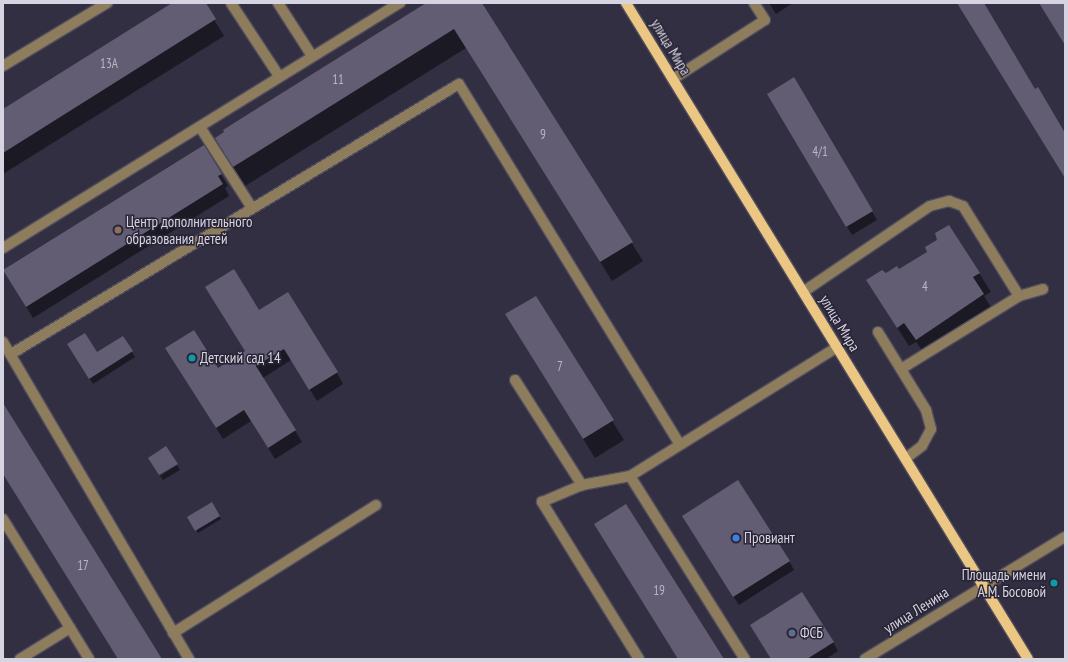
<!DOCTYPE html>
<meta charset="utf-8">
<style>
body{margin:0}
#map{position:relative;width:1068px;height:662px;overflow:hidden;background:#332f42;font-family:"PT Sans Narrow",sans-serif}
div>[style]{position:absolute}
.shadow>*{inset:0;background:#0007}
.building>*{inset:0;background:#625d73}
.roads{filter:drop-shadow(1px 0 #504d5e) drop-shadow(-1px 0 #504d5e) drop-shadow(0 1px #504d5e) drop-shadow(0 -1px #504d5e)}
.minor>*{height:10px;margin:-5px;padding:0 5px;transform-origin:5px;border-radius:5px;background:#8e7d5d}
.major>*{height:10px;margin:-5px;padding:0 5px;transform-origin:5px;border-radius:5px;background:#ebc783}
.dots>*{width:11px;height:11px;translate:-50% -50%;box-sizing:border-box;border:2px solid #292537;border-radius:50%}
span{translate:-50% -50%;white-space:nowrap;text-align:center;line-height:1.15;-webkit-text-stroke:3px #292537;paint-order:stroke}
.number-label{font-size:13px;color:#b9b6c5}
.number-label span{-webkit-text-stroke-width:0}
.street-label{font-size:15px;color:#d6d4e0}
.poi-label{font-size:15px;color:#d6d4e0}
.left{translate:0 -50%;text-align:left}
.right{translate:-100% -50%;text-align:right}
.frame{position:absolute;inset:0;border:4px solid #d6d4e0;pointer-events:none}
</style>
<div id="map">
<div class="shadow">
<i style="clip-path:polygon(174px 3px,204px 3px,224px 36px,3px 174px,3px 110px)"></i>
<i style="clip-path:polygon(429px 3px,481px 3px,643px 261px,612px 281px,466px 48px,245px 186px,227px 157px)"></i>
<i style="clip-path:polygon(769px 3px,793px 3px,776px 14px)"></i>
<i style="clip-path:polygon(793px 78px,877px 220px,852px 235px,768px 94px)"></i>
<i style="clip-path:polygon(203px 146px,228px 186px,225px 188px,229px 196px,33px 318px,11px 282px)"></i>
<i style="clip-path:polygon(938px 240px,979px 273px,991px 292px,984px 296px,995px 314px,928px 359px,916px 342px,909px 346px,867px 281px,899px 270px,929px 252px)"></i>
<i style="clip-path:polygon(535px 297px,624px 440px,595px 458px,518px 334px)"></i>
<i style="clip-path:polygon(259px 311px,337px 373px,343px 384px,317px 401px,291px 360px,263px 378px,302px 442px,275px 459px,251px 421px,223px 439px,173px 360px,217px 369px,246px 351px)"></i>
<i style="clip-path:polygon(123px 337px,135px 357px,93px 384px,72px 350px,97px 353px)"></i>
<i style="clip-path:polygon(177px 465px,180px 470px,163px 480px,160px 476px)"></i>
<i style="clip-path:polygon(211px 503px,221px 519px,198px 533px,188px 518px)"></i>
<i style="clip-path:polygon(688px 525px,789px 561px,794px 570px,739px 605px)"></i>
<i style="clip-path:polygon(833px 642px,838px 651px,826px 659px,772px 659px)"></i>
</div>
<div class="building">
<i style="clip-path:polygon(172px 3px,206px 3px,216px 19px,3px 153px,3px 109px)"></i>
<i style="clip-path:polygon(426px 3px,482px 3px,633px 242px,600px 262px,454px 29px,233px 167px,215px 138px,224px 132px,223px 130px)"></i>
<i style="clip-path:polygon(957px 3px,984px 3px,1035px 89px,1038px 87px,1065px 133px,1065px 178px)"></i>
<i style="clip-path:polygon(1039px 3px,1065px 3px,1065px 45px)"></i>
<i style="clip-path:polygon(794px 77px,873px 211px,846px 227px,767px 94px)"></i>
<i style="clip-path:polygon(204px 145px,222px 174px,218px 176px,223px 184px,26px 307px,3px 270px)"></i>
<i style="clip-path:polygon(949px 225px,980px 273px,973px 277px,984px 294px,916px 340px,904px 323px,897px 328px,866px 280px,882px 270px,886px 273px,897px 266px,899px 269px,927px 252px,925px 247px,937px 240px,935px 233px)"></i>
<i style="clip-path:polygon(234px 269px,259px 310px,288px 292px,338px 372px,309px 390px,284px 349px,256px 366px,296px 430px,268px 448px,244px 410px,216px 428px,165px 348px,194px 330px,218px 368px,245px 351px,205px 287px)"></i>
<i style="clip-path:polygon(536px 296px,614px 420px,583px 439px,505px 314px)"></i>
<i style="clip-path:polygon(85px 333px,97px 352px,123px 336px,133px 351px,89px 379px,67px 344px)"></i>
<i style="clip-path:polygon(3px 403px,162px 659px,118px 659px,3px 474px)"></i>
<i style="clip-path:polygon(166px 446px,178px 464px,159px 475px,148px 458px)"></i>
<i style="clip-path:polygon(738px 480px,790px 561px,733px 597px,682px 516px)"></i>
<i style="clip-path:polygon(212px 502px,220px 516px,195px 531px,187px 517px)"></i>
<i style="clip-path:polygon(626px 504px,724px 659px,678px 659px,594px 524px)"></i>
<i style="clip-path:polygon(802px 592px,834px 642px,807px 659px,771px 659px,750px 625px)"></i>
</div>
<div class="roads">
<div class="minor">
<i style="left:231px;top:3px;width:87px;rotate:56.7deg"></i>
<i style="left:278px;top:3px;width:63px;rotate:57.3deg"></i>
<i style="left:3px;top:66px;width:122px;rotate:-31.2deg"></i>
<i style="left:673px;top:79px;width:109px;rotate:-32.7deg"></i>
<i style="left:765px;top:20px;width:20px;rotate:-123deg"></i>
<i style="left:200px;top:127px;width:96px;rotate:57.3deg"></i>
<i style="left:3px;top:248px;width:467px;rotate:-31.7deg"></i>
<i style="left:803px;top:292px;width:153px;rotate:-34.1deg"></i>
<i style="left:930px;top:206px;width:20px;rotate:-15deg"></i>
<i style="left:949px;top:201px;width:15px;rotate:20deg"></i>
<i style="left:963px;top:206px;width:106px;rotate:58.1deg"></i>
<i style="left:878px;top:332px;width:92px;rotate:58.4deg"></i>
<i style="left:926px;top:410px;width:20px;rotate:75deg"></i>
<i style="left:931px;top:429px;width:19px;rotate:118deg"></i>
<i style="left:922px;top:446px;width:21px;rotate:143deg"></i>
<i style="left:3px;top:342px;width:368px;rotate:59.6deg"></i>
<i style="left:11px;top:354px;width:523px;rotate:-31.08deg"></i>
<i style="left:459px;top:84px;width:422px;rotate:58.5deg"></i>
<i style="left:901px;top:369px;width:139px;rotate:-31.7deg"></i>
<i style="left:1019px;top:296px;width:25px;rotate:-16deg"></i>
<i style="left:515px;top:380px;width:125px;rotate:57.5deg"></i>
<i style="left:630px;top:476px;width:216px;rotate:57.9deg"></i>
<i style="left:3px;top:519px;width:164px;rotate:58.4deg"></i>
<i style="left:173px;top:633px;width:240px;rotate:-32.2deg"></i>
<i style="left:20px;top:659px;width:59px;rotate:-31.8deg"></i>
<i style="left:639px;top:659px;width:185px;rotate:-121.7deg"></i>
<i style="left:542px;top:502px;width:43px;rotate:-23deg"></i>
<i style="left:582px;top:485px;width:49px;rotate:-10.6deg"></i>
<i style="left:630px;top:476px;width:244px;rotate:-31.9deg"></i>
<i style="left:865px;top:659px;width:234px;rotate:-31.4deg"></i>
</div>
<div class="major">
<i style="left:626px;top:3px;width:769px;rotate:58.5deg"></i>
</div>
</div>
<div class="dots">
<i style="left:118px;top:230px;background:#8d6e63"></i>
<i style="left:192px;top:358px;background:#0f9aa8"></i>
<i style="left:736px;top:538px;background:#3f7fe0"></i>
<i style="left:1054px;top:583px;background:#0f9aa8"></i>
<i style="left:792px;top:633px;background:#5c6f8a"></i>
</div>
<div class="number-label">
<span style="left:109px;top:64px">13А</span>
<span style="left:338px;top:80px">11</span>
<span style="left:543px;top:135px">9</span>
<span style="left:820px;top:152px">4/1</span>
<span style="left:925px;top:287px">4</span>
<span style="left:560px;top:367px">7</span>
<span style="left:83px;top:566px">17</span>
<span style="left:659px;top:591px">19</span>
</div>
<div class="street-label">
<span style="left:671px;top:47px;rotate:59deg">улица Мира</span>
<span style="left:840px;top:323px;rotate:59deg">улица Мира</span>
<span style="left:916px;top:610px;rotate:-32deg">улица Ленина</span>
</div>
<div class="poi-label">
<span class="left" style="left:126px;top:230px">Центр дополнительного<br>образования детей</span>
<span class="left" style="left:200px;top:358px">Детский сад 14</span>
<span class="left" style="left:744px;top:538px">Провиант</span>
<span class="right" style="left:1046px;top:583px">Площадь имени<br>А.М. Босовой</span>
<span class="left" style="left:800px;top:633px">ФСБ</span>
</div>
<div class="frame"></div>
</div>
